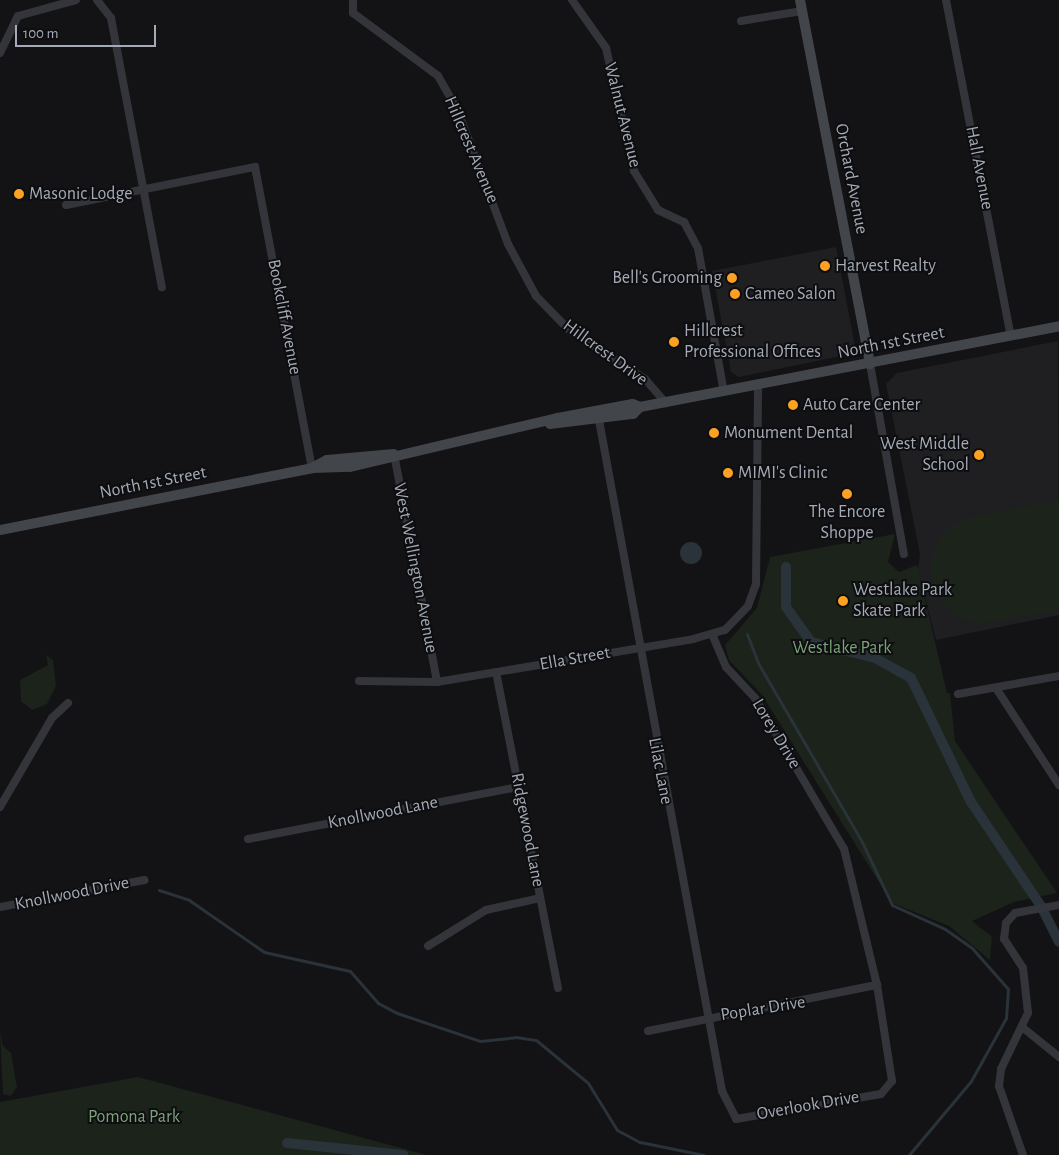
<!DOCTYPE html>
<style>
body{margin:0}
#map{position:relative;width:1059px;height:1155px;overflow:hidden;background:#131315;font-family:"Alegreya Sans",sans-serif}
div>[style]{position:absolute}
.built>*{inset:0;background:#1f1f22}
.green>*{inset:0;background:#1b231b}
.water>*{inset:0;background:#293339}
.round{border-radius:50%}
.stream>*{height:3px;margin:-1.5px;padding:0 1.5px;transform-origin:1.5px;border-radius:1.5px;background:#293339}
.canal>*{height:10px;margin:-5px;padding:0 5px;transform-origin:5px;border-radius:5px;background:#293339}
.street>*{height:8px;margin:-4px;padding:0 4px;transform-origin:4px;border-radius:4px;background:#34353a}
.secondary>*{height:10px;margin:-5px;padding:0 5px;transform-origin:5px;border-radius:5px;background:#42454a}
.dots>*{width:14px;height:14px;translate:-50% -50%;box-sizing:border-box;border:2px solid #0e0e10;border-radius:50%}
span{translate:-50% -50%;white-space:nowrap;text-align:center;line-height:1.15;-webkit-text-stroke:4px #0e0e10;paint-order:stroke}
.street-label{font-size:18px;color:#a4abb6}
.poi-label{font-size:18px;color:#a4abb6}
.left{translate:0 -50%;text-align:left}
.right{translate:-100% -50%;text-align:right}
.park-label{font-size:18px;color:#7aa379}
.scale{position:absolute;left:15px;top:25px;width:141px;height:22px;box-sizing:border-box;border:2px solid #a4abb6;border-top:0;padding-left:6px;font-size:15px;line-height:18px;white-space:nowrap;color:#a4abb6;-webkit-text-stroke:4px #0e0e10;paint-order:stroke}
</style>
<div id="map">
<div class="built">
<i style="clip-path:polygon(836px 247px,855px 346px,846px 355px,739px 377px,731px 372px,712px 271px)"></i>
<i style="clip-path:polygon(1058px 341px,1059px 615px,936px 640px,918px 570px,920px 554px,886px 384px,897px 373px)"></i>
</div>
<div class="green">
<i style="clip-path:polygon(1059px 500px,1059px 611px,977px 624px,957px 616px,941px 602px,932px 582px,931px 560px,939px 539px,955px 524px,975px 516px)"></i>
<i style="clip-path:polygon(895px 534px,888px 562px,899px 572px,917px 565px,947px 693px,950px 693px,955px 741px,1057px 893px,1014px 902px,972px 921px,992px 937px,990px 960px,949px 926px,892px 903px,762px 695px,729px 660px,725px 645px,757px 608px,770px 557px)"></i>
<i style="clip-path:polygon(46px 655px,53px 660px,56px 686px,47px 704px,32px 710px,21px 701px,20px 680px,48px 665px)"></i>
<i style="clip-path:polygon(0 1031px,3px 1046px,11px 1053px,17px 1087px,11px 1096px,3px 1094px)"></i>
<i style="clip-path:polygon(138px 1077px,427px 1155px,0 1155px,0 1102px)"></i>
</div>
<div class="water">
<i class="round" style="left:680px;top:542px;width:22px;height:22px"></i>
</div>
<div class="stream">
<i style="left:747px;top:634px;width:31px;rotate:69deg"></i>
<i style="left:758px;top:663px;width:207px;rotate:59.8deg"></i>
<i style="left:862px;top:842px;width:70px;rotate:64.5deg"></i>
<i style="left:892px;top:905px;width:58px;rotate:24.4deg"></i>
<i style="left:945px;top:929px;width:33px;rotate:35deg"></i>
<i style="left:972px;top:948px;width:55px;rotate:48.7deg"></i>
<i style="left:1008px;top:989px;width:29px;rotate:94deg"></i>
<i style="left:1006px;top:1018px;width:72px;rotate:119.1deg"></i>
<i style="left:971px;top:1081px;width:97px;rotate:130deg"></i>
<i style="left:159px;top:890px;width:32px;rotate:18deg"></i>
<i style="left:189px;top:900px;width:91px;rotate:34.7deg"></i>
<i style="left:264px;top:952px;width:88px;rotate:12.5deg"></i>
<i style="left:350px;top:971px;width:43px;rotate:48.8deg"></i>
<i style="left:378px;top:1003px;width:21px;rotate:28deg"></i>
<i style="left:397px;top:1013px;width:88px;rotate:18.6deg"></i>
<i style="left:480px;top:1041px;width:36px;rotate:-6deg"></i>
<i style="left:516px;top:1037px;width:20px;rotate:9deg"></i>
<i style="left:536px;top:1040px;width:67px;rotate:39.6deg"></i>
<i style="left:588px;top:1083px;width:55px;rotate:58.3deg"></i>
<i style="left:617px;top:1130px;width:26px;rotate:28deg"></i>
<i style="left:640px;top:1142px;width:65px;rotate:11.5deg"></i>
</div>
<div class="canal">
<i style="left:786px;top:567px;width:40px;rotate:90deg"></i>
<i style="left:786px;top:607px;width:43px;rotate:54.5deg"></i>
<i style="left:811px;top:642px;width:66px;rotate:14deg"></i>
<i style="left:875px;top:658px;width:41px;rotate:29.1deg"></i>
<i style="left:911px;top:678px;width:138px;rotate:64.2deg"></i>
<i style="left:971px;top:802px;width:125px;rotate:56.1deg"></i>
<i style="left:1041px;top:906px;width:40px;rotate:63.4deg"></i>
<i style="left:287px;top:1143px;width:117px;rotate:5.9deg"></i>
</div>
<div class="street">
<i style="left:97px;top:0;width:23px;rotate:52deg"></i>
<i style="left:111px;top:18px;width:274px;rotate:79.3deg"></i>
<i style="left:353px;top:0;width:13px;rotate:90deg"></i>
<i style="left:353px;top:13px;width:106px;rotate:36.5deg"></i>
<i style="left:438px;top:76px;width:38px;rotate:60deg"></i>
<i style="left:457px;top:109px;width:144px;rotate:69.3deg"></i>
<i style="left:508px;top:244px;width:59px;rotate:61.7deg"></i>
<i style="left:536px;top:296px;width:49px;rotate:45.8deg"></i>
<i style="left:570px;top:331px;width:89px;rotate:32.6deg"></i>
<i style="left:645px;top:379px;width:32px;rotate:49deg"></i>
<i style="left:572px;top:0;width:59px;rotate:54.7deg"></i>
<i style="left:606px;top:48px;width:126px;rotate:77.2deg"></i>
<i style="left:634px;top:171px;width:46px;rotate:58.4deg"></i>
<i style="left:658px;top:210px;width:29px;rotate:25deg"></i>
<i style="left:684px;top:222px;width:30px;rotate:62deg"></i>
<i style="left:698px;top:248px;width:146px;rotate:79.8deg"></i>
<i style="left:946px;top:0;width:342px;rotate:79.1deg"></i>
<i style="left:741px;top:21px;width:62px;rotate:-9.3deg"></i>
<i style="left:0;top:53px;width:41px;rotate:-64.1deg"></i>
<i style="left:18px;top:16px;width:60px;rotate:-15.4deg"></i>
<i style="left:66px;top:205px;width:193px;rotate:-11.4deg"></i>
<i style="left:255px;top:167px;width:306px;rotate:79.3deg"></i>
<i style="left:870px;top:364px;width:193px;rotate:79.9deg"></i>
<i style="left:599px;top:420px;width:682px;rotate:79.61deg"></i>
<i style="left:722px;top:1091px;width:31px;rotate:63deg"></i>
<i style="left:736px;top:1119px;width:147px;rotate:-9.8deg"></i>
<i style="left:881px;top:1094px;width:17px;rotate:-50deg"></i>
<i style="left:892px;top:1081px;width:97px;rotate:-98.9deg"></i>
<i style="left:877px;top:985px;width:140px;rotate:-103.6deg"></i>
<i style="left:844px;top:849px;width:175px;rotate:-120.5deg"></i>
<i style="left:755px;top:698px;width:42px;rotate:-133.1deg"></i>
<i style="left:726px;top:667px;width:36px;rotate:-113deg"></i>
<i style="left:394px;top:454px;width:232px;rotate:79.3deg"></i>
<i style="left:496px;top:672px;width:322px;rotate:78.9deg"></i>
<i style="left:359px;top:681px;width:78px;rotate:0.7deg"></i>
<i style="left:437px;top:682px;width:260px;rotate:-9.5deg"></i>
<i style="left:693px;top:639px;width:33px;rotate:-16deg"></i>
<i style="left:725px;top:630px;width:33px;rotate:-46deg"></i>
<i style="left:748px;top:606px;width:23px;rotate:-70deg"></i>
<i style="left:756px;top:584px;width:198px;rotate:-89.4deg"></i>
<i style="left:996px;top:688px;width:116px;rotate:57deg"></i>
<i style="left:958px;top:694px;width:103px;rotate:-10.1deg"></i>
<i style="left:0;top:807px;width:103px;rotate:-59.7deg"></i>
<i style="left:52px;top:718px;width:22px;rotate:-43deg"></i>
<i style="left:248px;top:839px;width:275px;rotate:-10.9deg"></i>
<i style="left:0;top:907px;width:147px;rotate:-10.6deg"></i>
<i style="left:428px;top:946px;width:68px;rotate:-31.8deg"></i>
<i style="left:486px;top:910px;width:55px;rotate:-12.5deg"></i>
<i style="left:1022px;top:1027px;width:48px;rotate:39deg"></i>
<i style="left:648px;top:1031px;width:234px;rotate:-11.4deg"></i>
<i style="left:1023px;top:1155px;width:73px;rotate:-109.2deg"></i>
<i style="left:999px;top:1086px;width:17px;rotate:-83deg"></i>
<i style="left:1001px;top:1069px;width:62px;rotate:-64.3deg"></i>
<i style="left:1028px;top:1013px;width:45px;rotate:-96.3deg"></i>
<i style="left:1023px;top:968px;width:35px;rotate:-123deg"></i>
<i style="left:1004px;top:939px;width:16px;rotate:-83deg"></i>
<i style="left:1006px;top:923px;width:13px;rotate:-48deg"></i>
<i style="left:1015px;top:913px;width:45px;rotate:-10.3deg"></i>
</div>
<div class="secondary">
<i style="left:800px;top:0;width:371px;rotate:79.1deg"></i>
<i style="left:550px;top:424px;width:84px;rotate:-6.9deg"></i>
<i style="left:633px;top:414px;width:10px;rotate:-45deg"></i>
<i style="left:640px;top:407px;width:427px;rotate:-10.9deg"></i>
<i style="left:312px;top:468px;width:38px;rotate:-2deg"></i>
<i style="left:350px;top:467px;width:214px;rotate:-13.3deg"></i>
<i style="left:558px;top:418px;width:76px;rotate:-10.6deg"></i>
<i style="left:633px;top:404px;width:8px;rotate:23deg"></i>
<i style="left:0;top:530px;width:318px;rotate:-11.2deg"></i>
<i style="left:312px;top:468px;width:17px;rotate:-28deg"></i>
<i style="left:327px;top:460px;width:67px;rotate:-5.1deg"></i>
</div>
<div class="dots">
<i style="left:19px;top:194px;background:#fda123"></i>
<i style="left:825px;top:266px;background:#fda123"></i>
<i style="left:732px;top:278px;background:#fda123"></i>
<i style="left:735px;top:294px;background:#fda123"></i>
<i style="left:674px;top:342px;background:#fda123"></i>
<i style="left:793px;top:405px;background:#fda123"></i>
<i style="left:714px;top:433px;background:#fda123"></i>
<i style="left:979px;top:455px;background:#fda123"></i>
<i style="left:728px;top:473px;background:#fda123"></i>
<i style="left:847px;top:494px;background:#fda123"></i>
<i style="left:843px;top:601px;background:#fda123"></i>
</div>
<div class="street-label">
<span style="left:622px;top:115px;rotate:76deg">Walnut Avenue</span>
<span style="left:471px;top:150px;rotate:67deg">Hillcrest Avenue</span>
<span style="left:979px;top:168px;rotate:79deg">Hall Avenue</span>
<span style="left:851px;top:179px;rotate:79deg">Orchard Avenue</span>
<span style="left:284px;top:317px;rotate:79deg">Bookcliff Avenue</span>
<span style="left:891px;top:343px;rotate:-11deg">North 1st Street</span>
<span style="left:605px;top:353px;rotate:36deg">Hillcrest Drive</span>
<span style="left:153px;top:483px;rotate:-11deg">North 1st Street</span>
<span style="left:415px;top:568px;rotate:79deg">West Wellington Avenue</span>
<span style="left:575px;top:659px;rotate:-10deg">Ella Street</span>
<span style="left:776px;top:734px;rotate:59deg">Lorey Drive</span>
<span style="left:660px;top:771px;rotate:79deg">Lilac Lane</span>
<span style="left:383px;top:813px;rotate:-11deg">Knollwood Lane</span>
<span style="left:527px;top:830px;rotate:79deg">Ridgewood Lane</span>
<span style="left:72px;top:894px;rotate:-11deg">Knollwood Drive</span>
<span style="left:763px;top:1009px;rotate:-9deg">Poplar Drive</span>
<span style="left:808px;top:1106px;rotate:-10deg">Overlook Drive</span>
</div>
<div class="poi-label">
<span class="left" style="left:29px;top:194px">Masonic Lodge</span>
<span class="left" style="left:835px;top:266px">Harvest Realty</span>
<span class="right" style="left:722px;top:278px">Bell's Grooming</span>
<span class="left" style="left:745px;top:294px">Cameo Salon</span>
<span class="left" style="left:684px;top:342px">Hillcrest<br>Professional Offices</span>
<span class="left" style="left:803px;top:405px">Auto Care Center</span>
<span class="left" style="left:724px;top:433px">Monument Dental</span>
<span class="right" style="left:969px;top:455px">West Middle<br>School</span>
<span class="left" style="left:738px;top:473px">MIMI's Clinic</span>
<span style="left:847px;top:523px">The Encore<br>Shoppe</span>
<span class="left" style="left:853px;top:601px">Westlake Park<br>Skate Park</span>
</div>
<div class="park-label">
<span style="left:842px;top:648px">Westlake Park</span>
<span style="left:134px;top:1117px">Pomona Park</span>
</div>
<div class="scale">100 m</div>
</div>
